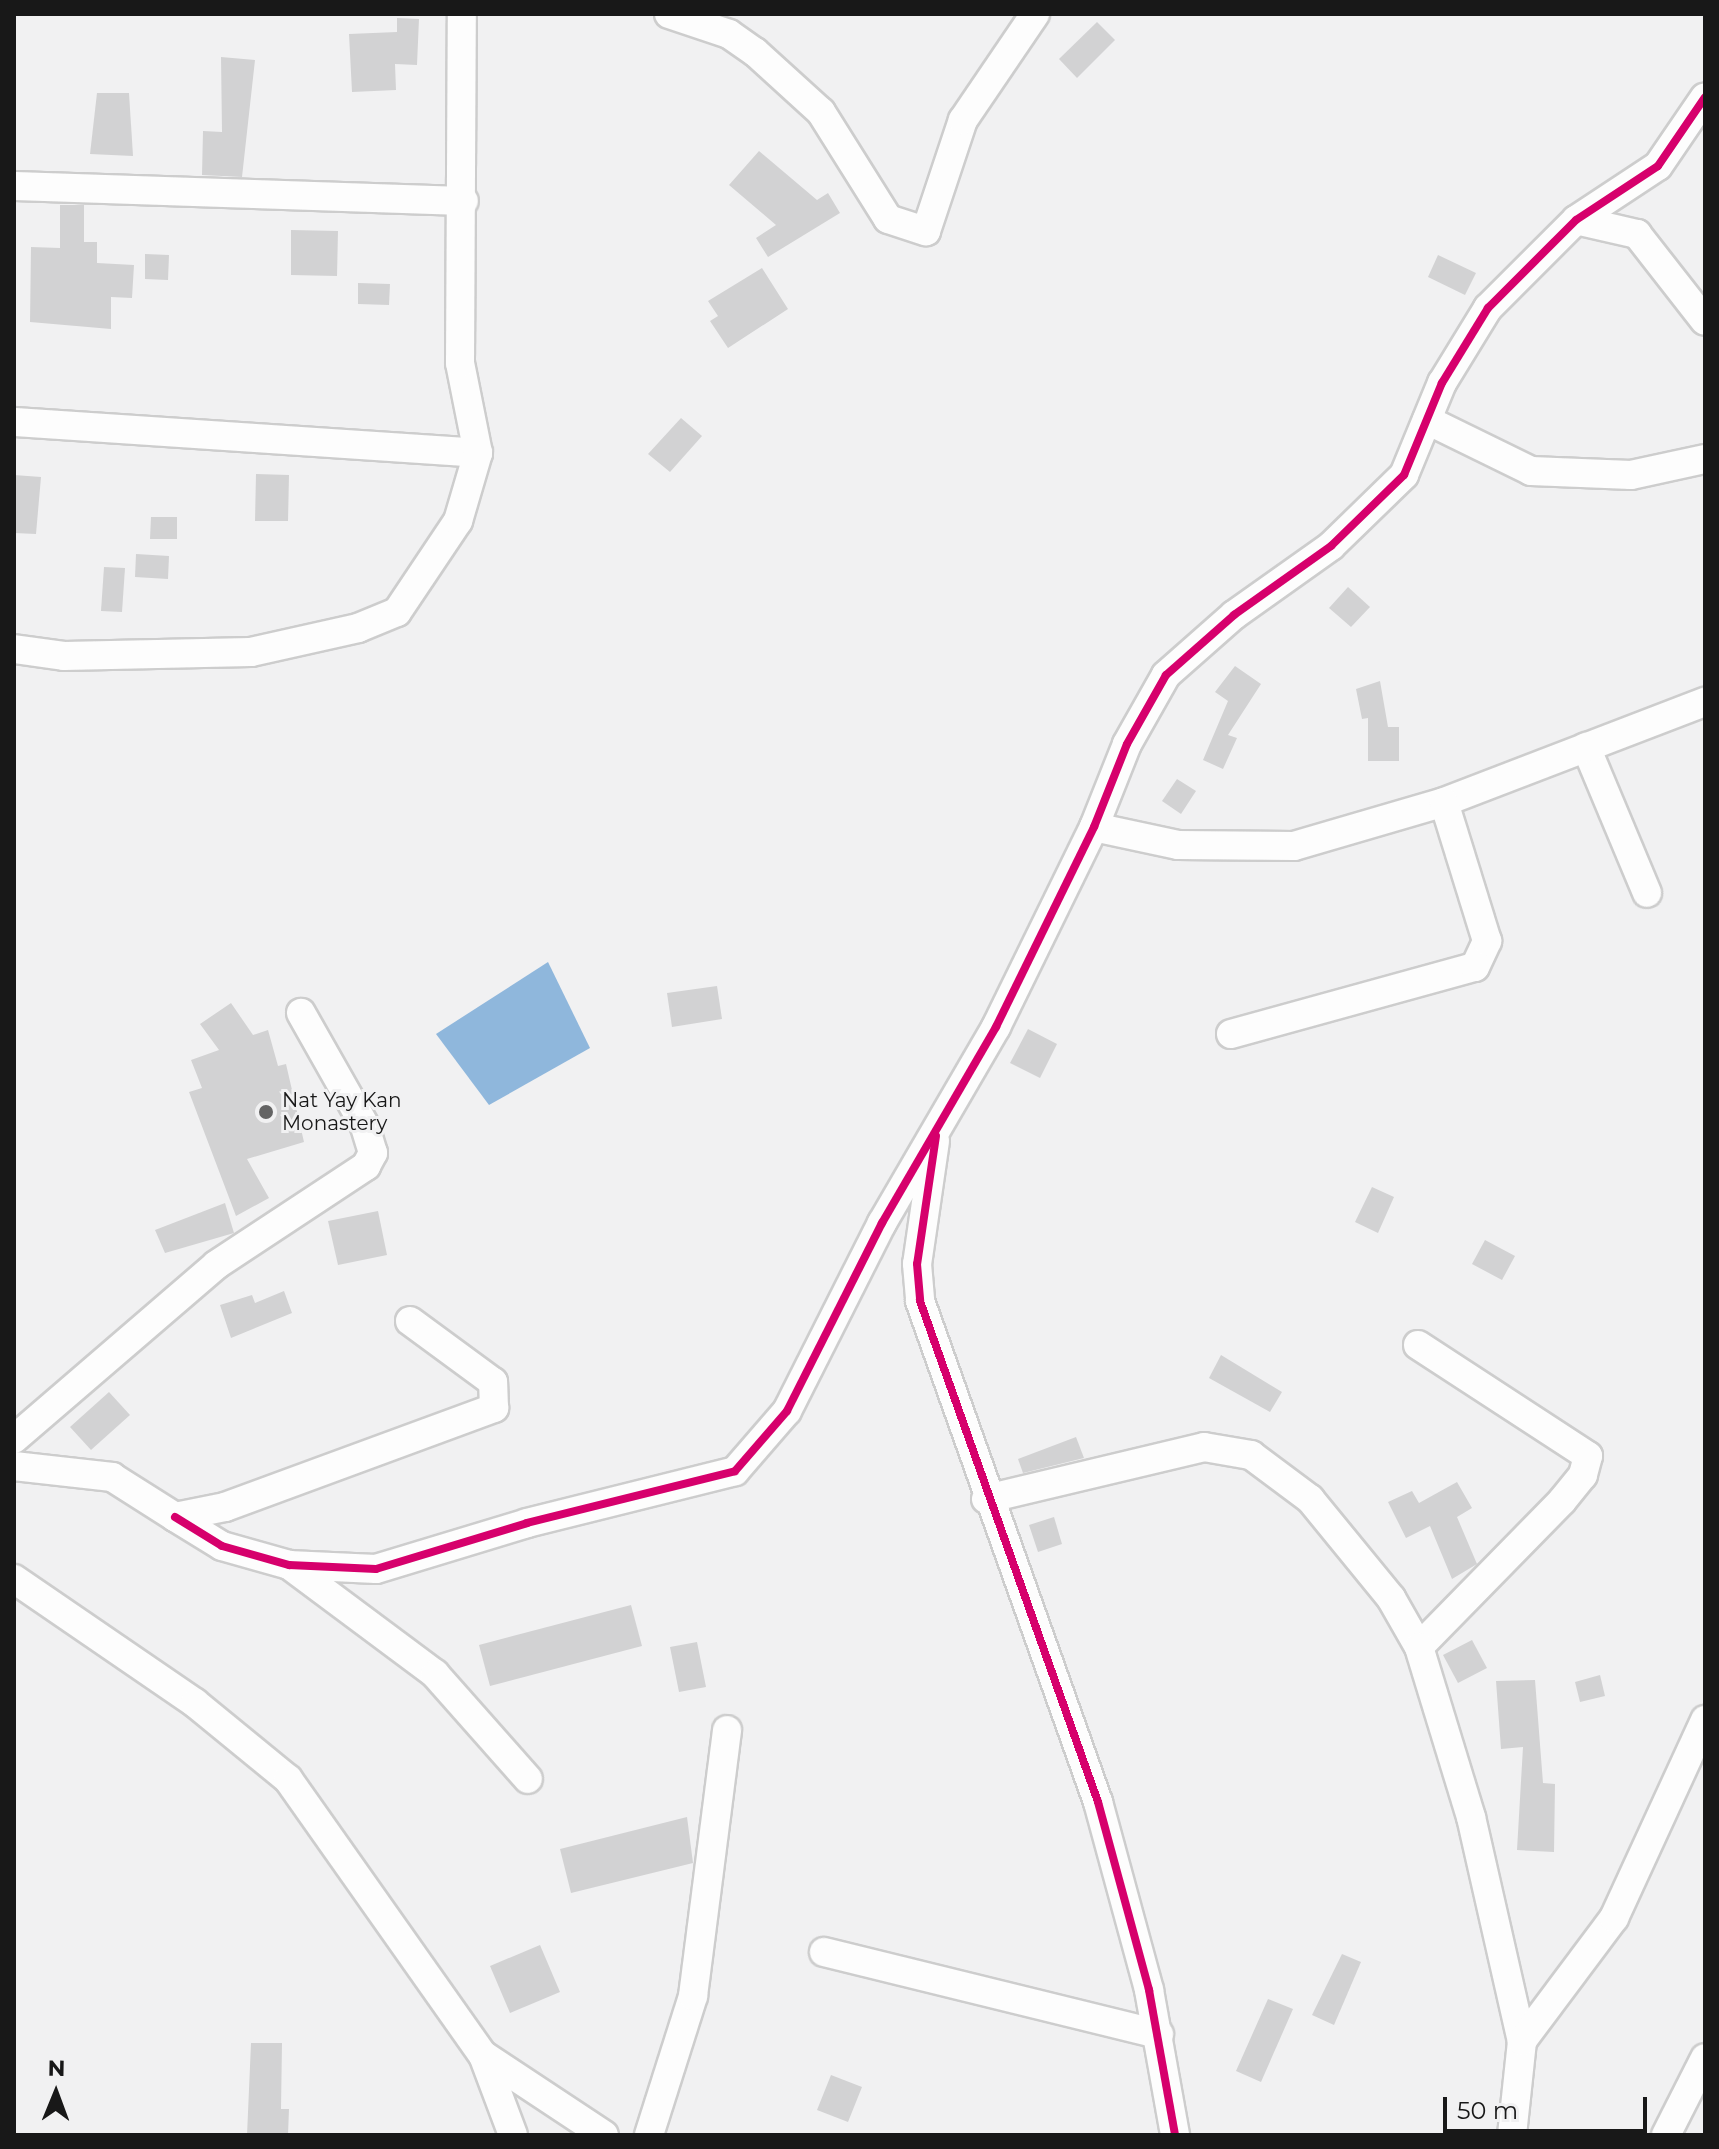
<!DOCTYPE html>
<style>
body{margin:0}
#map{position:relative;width:1719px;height:2149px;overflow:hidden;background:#f1f1f2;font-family:Montserrat,sans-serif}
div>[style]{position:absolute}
.water>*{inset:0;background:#8fb7dc}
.building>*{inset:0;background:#d2d2d3}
.roads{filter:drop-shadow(2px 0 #cdcdcd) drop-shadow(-2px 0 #cdcdcd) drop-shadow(0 2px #cdcdcd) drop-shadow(0 -2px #cdcdcd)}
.street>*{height:28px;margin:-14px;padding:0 14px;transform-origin:14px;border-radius:14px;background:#fdfdfd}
.cycleway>*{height:8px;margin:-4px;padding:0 4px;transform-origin:4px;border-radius:4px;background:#d6006c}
.dots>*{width:22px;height:22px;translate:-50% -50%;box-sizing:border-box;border:4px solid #f1f1f2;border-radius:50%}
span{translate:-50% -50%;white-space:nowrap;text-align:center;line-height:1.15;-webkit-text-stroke:6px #f1f1f2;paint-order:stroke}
.poi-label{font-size:20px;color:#181818}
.left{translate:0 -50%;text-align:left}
.frame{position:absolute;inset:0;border:16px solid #181818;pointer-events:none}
.north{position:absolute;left:16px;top:2053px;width:80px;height:80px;-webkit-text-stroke:6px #f1f1f2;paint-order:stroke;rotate:1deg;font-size:22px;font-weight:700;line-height:32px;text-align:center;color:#181818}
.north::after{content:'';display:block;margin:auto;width:28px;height:36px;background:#181818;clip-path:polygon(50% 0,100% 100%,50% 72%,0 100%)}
.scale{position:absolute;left:1443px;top:2097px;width:204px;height:36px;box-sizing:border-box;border:4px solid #181818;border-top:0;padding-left:10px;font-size:24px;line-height:28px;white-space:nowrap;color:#181818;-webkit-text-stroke:6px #f1f1f2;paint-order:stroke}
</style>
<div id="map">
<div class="water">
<i style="clip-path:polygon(548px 962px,590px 1048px,489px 1105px,436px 1034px)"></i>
</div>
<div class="building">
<i style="clip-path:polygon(397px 18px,419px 19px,417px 65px,395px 64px,396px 90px,352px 92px,349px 34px,397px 32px)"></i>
<i style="clip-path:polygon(1097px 22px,1115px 40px,1077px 78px,1059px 59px)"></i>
<i style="clip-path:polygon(221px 57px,255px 60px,242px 177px,202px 175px,203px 131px,222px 132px)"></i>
<i style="clip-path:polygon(97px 93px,129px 93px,133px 156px,90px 154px)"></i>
<i style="clip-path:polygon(759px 151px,817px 200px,828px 193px,840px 213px,768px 257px,756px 238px,776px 225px,729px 185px)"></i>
<i style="clip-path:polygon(60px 205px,84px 205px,84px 242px,97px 242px,97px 263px,134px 265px,132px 298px,111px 297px,111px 329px,30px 322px,31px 247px,60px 248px)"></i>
<i style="clip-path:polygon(291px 230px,338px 231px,337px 276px,291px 275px)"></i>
<i style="clip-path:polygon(145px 254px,169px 255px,168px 280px,145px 279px)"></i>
<i style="clip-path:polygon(1438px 255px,1476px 273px,1465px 295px,1428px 277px)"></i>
<i style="clip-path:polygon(762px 268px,788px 309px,728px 348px,710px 321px,718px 316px,708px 301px)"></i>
<i style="clip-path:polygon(358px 283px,390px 284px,389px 305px,358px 304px)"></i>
<i style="clip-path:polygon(681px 418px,702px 436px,670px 472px,648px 454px)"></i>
<i style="clip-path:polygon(256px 474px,289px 475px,288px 521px,255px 521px)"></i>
<i style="clip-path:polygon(14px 475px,41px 477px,36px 534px,14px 533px)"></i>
<i style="clip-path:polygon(151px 517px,177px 517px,177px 539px,150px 539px)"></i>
<i style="clip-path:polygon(136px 554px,169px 556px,168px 579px,135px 577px)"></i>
<i style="clip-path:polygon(104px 567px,125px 568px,122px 612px,101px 611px)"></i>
<i style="clip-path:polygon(1348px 587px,1370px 607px,1351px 627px,1329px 608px)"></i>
<i style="clip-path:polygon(1235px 666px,1261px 684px,1228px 735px,1237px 738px,1223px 769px,1203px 760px,1228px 701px,1215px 692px)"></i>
<i style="clip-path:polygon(1380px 681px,1388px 727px,1399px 727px,1399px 761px,1368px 761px,1368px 718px,1362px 719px,1356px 689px)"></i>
<i style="clip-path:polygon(1177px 779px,1196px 791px,1181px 814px,1162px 801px)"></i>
<i style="clip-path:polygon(717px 986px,722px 1019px,672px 1027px,667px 993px)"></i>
<i style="clip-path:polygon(231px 1003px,253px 1035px,268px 1030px,278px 1066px,286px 1064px,304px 1142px,247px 1159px,269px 1198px,236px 1216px,189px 1092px,202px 1088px,191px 1060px,219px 1050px,200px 1024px)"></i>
<i style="clip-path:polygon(1028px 1029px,1057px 1044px,1040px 1078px,1010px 1063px)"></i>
<i style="clip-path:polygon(1372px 1187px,1394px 1197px,1378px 1233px,1355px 1222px)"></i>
<i style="clip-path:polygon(225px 1203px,234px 1233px,165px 1253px,155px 1230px)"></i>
<i style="clip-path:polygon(378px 1211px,387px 1255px,338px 1265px,328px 1221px)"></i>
<i style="clip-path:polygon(1485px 1240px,1515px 1256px,1502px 1280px,1472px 1264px)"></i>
<i style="clip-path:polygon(284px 1291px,292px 1313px,231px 1338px,220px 1305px,252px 1295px,255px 1303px)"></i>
<i style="clip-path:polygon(1221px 1355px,1282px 1392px,1270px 1412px,1209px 1378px)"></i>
<i style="clip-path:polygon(109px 1392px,130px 1415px,91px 1450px,70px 1427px)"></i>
<i style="clip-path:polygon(1076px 1437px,1084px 1458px,1023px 1473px,1018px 1459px)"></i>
<i style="clip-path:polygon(1457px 1482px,1472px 1508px,1457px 1517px,1477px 1564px,1452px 1579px,1430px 1526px,1406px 1538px,1388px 1502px,1412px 1491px,1419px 1503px)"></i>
<i style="clip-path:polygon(1054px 1517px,1062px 1544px,1038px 1552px,1029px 1525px)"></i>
<i style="clip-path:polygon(631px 1605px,642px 1646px,490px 1686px,479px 1645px)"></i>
<i style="clip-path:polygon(1472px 1640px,1487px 1668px,1458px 1683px,1443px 1655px)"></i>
<i style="clip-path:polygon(697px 1642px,706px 1687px,679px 1692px,670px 1647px)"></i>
<i style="clip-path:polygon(1600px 1675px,1605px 1696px,1580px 1702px,1575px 1682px)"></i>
<i style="clip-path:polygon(1535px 1680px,1543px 1783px,1555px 1784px,1554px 1852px,1517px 1850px,1523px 1747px,1501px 1749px,1496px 1681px)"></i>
<i style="clip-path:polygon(687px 1817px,693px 1863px,571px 1893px,560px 1849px)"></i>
<i style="clip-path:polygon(540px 1945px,560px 1992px,510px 2013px,490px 1966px)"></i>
<i style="clip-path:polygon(1342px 1954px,1361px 1962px,1334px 2025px,1312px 2015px)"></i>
<i style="clip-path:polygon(1268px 1999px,1293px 2009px,1261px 2082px,1236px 2071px)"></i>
<i style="clip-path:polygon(251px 2043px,282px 2043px,281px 2109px,289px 2109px,288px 2135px,247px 2135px)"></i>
<i style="clip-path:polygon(831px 2075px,862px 2087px,848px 2122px,817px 2110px)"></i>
</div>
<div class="roads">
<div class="street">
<i style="left:669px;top:14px;width:63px;rotate:18.4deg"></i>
<i style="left:729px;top:34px;width:32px;rotate:35deg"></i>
<i style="left:755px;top:52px;width:89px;rotate:42.3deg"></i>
<i style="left:821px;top:112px;width:126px;rotate:57.9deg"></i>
<i style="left:888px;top:219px;width:40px;rotate:18deg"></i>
<i style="left:926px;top:231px;width:117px;rotate:-71.6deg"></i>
<i style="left:963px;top:120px;width:128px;rotate:-55.8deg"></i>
<i style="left:14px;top:186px;width:450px;rotate:1.9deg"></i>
<i style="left:1576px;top:220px;width:63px;rotate:12.9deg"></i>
<i style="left:1637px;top:234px;width:110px;rotate:52deg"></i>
<i style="left:1427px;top:420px;width:116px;rotate:26.1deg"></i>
<i style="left:1531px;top:471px;width:100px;rotate:2.3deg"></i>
<i style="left:1631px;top:475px;width:76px;rotate:-12.2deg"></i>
<i style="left:14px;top:422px;width:465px;rotate:3.8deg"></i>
<i style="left:14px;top:649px;width:50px;rotate:8deg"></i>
<i style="left:64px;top:656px;width:187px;rotate:-1.2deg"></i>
<i style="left:251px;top:652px;width:110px;rotate:-12.6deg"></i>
<i style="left:358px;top:628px;width:42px;rotate:-22.3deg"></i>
<i style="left:397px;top:612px;width:110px;rotate:-56.2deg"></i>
<i style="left:458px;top:521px;width:71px;rotate:-73.6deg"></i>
<i style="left:478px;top:453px;width:92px;rotate:-101.3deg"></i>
<i style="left:460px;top:363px;width:349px;rotate:-89.7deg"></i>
<i style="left:1586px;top:747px;width:158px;rotate:67.3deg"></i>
<i style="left:1094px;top:827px;width:86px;rotate:12.1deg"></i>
<i style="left:1178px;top:845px;width:116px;rotate:0.5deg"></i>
<i style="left:1294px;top:846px;width:156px;rotate:-16.3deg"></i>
<i style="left:1444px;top:802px;width:280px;rotate:-21deg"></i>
<i style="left:1231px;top:1034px;width:253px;rotate:-15.4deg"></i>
<i style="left:1475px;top:967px;width:29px;rotate:-65deg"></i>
<i style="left:1487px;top:941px;width:145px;rotate:-107.2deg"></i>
<i style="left:935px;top:1141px;width:124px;rotate:98.3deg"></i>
<i style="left:917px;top:1264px;width:37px;rotate:85deg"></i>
<i style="left:920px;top:1301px;width:532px;rotate:70.44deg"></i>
<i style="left:1098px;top:1802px;width:195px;rotate:74.8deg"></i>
<i style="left:1149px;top:1990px;width:147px;rotate:79.8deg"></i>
<i style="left:1418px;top:1345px;width:203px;rotate:33.1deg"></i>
<i style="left:1588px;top:1456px;width:20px;rotate:105deg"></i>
<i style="left:1583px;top:1475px;width:33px;rotate:129deg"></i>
<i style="left:1562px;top:1501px;width:204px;rotate:134.4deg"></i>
<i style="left:14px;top:1439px;width:267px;rotate:-40.7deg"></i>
<i style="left:216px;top:1265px;width:180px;rotate:-33.4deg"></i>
<i style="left:366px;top:1166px;width:15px;rotate:-62deg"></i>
<i style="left:373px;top:1153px;width:28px;rotate:-107deg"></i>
<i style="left:365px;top:1126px;width:130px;rotate:-119.5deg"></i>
<i style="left:14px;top:1466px;width:99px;rotate:6.4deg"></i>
<i style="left:112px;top:1477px;width:75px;rotate:32.4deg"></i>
<i style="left:175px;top:1517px;width:51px;rotate:-11.3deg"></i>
<i style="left:225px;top:1507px;width:287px;rotate:-20.2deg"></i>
<i style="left:494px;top:1408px;width:26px;rotate:-92deg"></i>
<i style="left:493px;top:1382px;width:103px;rotate:-143.7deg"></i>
<i style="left:986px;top:1499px;width:224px;rotate:-13.4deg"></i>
<i style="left:1204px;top:1447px;width:48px;rotate:9.7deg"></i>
<i style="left:1251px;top:1455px;width:74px;rotate:36.7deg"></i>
<i style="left:1310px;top:1499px;width:128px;rotate:50.7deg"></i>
<i style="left:1391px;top:1598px;width:56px;rotate:60.3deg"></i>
<i style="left:1419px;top:1647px;width:178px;rotate:73deg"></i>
<i style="left:1471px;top:1817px;width:230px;rotate:77.2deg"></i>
<i style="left:175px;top:1517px;width:55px;rotate:31.7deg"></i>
<i style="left:222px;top:1546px;width:70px;rotate:15.8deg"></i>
<i style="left:289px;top:1565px;width:87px;rotate:2.6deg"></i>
<i style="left:376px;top:1569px;width:158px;rotate:-16.9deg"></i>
<i style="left:527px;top:1523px;width:214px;rotate:-14deg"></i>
<i style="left:735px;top:1471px;width:79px;rotate:-49.1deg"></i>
<i style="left:787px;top:1411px;width:211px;rotate:-63.2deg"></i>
<i style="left:882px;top:1223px;width:227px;rotate:-59.8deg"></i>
<i style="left:996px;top:1027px;width:223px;rotate:-63.9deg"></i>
<i style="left:1094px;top:827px;width:89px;rotate:-68.3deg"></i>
<i style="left:1127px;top:744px;width:79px;rotate:-60.5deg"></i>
<i style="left:1166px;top:675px;width:91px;rotate:-41.4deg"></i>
<i style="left:1234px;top:615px;width:119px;rotate:-35.4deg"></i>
<i style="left:1331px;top:546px;width:102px;rotate:-44.2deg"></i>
<i style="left:1404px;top:475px;width:100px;rotate:-67.6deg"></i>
<i style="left:1442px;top:383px;width:88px;rotate:-58.5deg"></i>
<i style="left:1488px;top:308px;width:124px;rotate:-45deg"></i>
<i style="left:1576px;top:220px;width:98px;rotate:-33.4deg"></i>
<i style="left:1658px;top:166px;width:83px;rotate:-55.7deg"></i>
<i style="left:289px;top:1565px;width:182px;rotate:36.7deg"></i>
<i style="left:435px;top:1674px;width:140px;rotate:48.5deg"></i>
<i style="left:14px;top:1579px;width:219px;rotate:34.4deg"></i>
<i style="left:195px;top:1703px;width:120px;rotate:39.3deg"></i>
<i style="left:288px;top:1779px;width:338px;rotate:54.8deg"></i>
<i style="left:483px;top:2055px;width:85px;rotate:69.4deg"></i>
<i style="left:824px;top:1952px;width:345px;rotate:13.8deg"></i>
<i style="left:483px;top:2055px;width:145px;rotate:33.5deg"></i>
<i style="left:649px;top:2135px;width:146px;rotate:-72.4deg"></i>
<i style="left:693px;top:1996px;width:268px;rotate:-82.7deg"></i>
<i style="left:1512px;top:2135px;width:95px;rotate:-83.9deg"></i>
<i style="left:1522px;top:2041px;width:154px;rotate:-53.2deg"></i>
<i style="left:1614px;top:1918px;width:218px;rotate:-65.3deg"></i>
<i style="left:1666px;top:2135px;width:86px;rotate:-63.1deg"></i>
</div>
</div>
<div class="cycleway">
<i style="left:936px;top:1136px;width:129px;rotate:98.4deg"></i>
<i style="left:917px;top:1264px;width:37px;rotate:85deg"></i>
<i style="left:920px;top:1301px;width:532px;rotate:70.44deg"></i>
<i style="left:1098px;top:1802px;width:195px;rotate:74.8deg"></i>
<i style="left:1149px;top:1990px;width:147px;rotate:79.8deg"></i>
<i style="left:175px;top:1517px;width:55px;rotate:31.7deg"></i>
<i style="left:222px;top:1546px;width:70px;rotate:15.8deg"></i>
<i style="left:289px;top:1565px;width:87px;rotate:2.6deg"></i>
<i style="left:376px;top:1569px;width:158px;rotate:-16.9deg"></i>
<i style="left:527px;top:1523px;width:214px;rotate:-14deg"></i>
<i style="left:735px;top:1471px;width:79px;rotate:-49.1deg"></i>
<i style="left:787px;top:1411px;width:211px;rotate:-63.2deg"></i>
<i style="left:882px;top:1223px;width:227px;rotate:-59.8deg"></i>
<i style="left:996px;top:1027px;width:223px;rotate:-63.9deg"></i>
<i style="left:1094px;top:827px;width:89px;rotate:-68.3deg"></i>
<i style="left:1127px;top:744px;width:79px;rotate:-60.5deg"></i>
<i style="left:1166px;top:675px;width:91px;rotate:-41.4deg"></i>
<i style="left:1234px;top:615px;width:119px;rotate:-35.4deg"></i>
<i style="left:1331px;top:546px;width:102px;rotate:-44.2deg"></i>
<i style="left:1404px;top:475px;width:100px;rotate:-67.6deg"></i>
<i style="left:1442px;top:383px;width:88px;rotate:-58.5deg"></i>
<i style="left:1488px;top:308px;width:124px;rotate:-45deg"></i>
<i style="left:1576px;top:220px;width:98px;rotate:-33.4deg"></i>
<i style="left:1658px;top:166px;width:83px;rotate:-55.7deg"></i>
</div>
<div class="dots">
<i style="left:266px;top:1112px;background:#646464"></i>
</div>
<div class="poi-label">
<span class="left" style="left:282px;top:1112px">Nat Yay Kan<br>Monastery</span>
</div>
<div class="frame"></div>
<div class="north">N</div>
<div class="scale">50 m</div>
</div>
